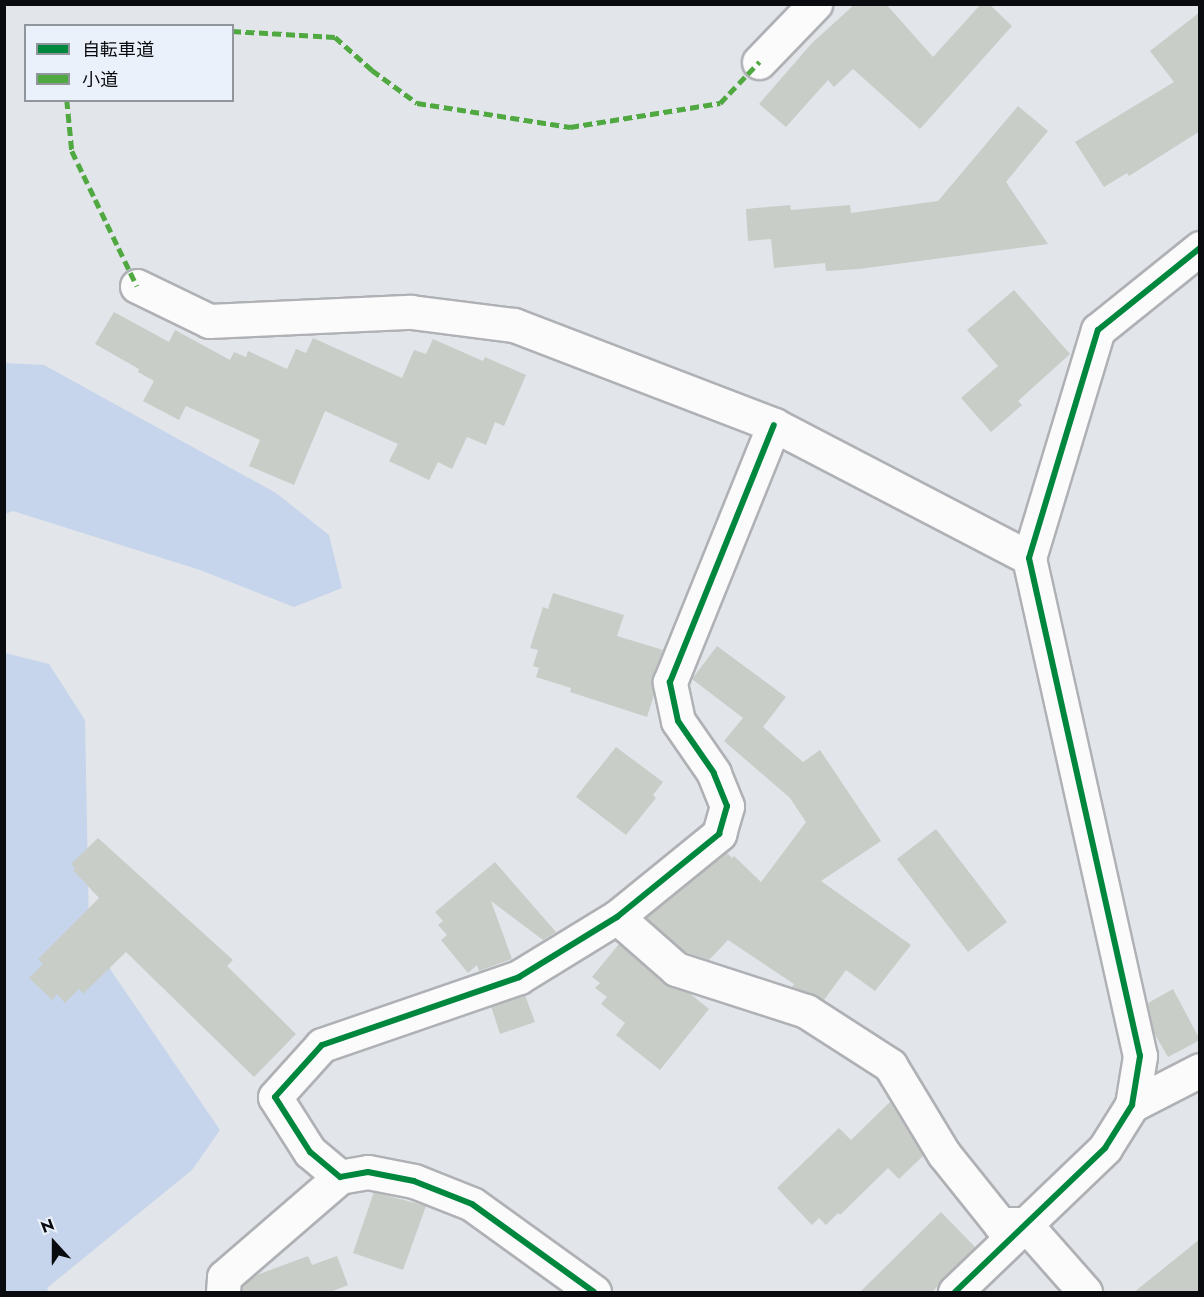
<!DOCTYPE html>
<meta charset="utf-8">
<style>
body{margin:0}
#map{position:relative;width:1204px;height:1297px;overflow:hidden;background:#e2e5ea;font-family:Jost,"Noto Sans JP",sans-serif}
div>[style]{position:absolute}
.green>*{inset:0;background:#c6d5eb}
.building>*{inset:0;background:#c9cdc7}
.roads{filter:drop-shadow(2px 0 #afb1b5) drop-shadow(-2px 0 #afb1b5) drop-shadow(0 2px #afb1b5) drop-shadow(0 -2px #afb1b5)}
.minor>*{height:33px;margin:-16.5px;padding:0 16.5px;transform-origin:16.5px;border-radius:16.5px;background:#fbfbfc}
.quiet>*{height:4.5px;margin-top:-2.25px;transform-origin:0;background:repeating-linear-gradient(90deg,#50a841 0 9px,transparent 0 13.5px)}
.cycleway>*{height:6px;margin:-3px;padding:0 3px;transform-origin:3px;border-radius:3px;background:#00873e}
span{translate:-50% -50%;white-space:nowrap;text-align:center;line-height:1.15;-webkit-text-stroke:6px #ebf1fa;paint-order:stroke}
.frame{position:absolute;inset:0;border:6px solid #0a0b0e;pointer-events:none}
.legend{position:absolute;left:24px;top:24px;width:210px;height:78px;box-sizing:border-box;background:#ebf1fa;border:2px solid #91959c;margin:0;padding:8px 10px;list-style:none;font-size:18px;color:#0a0b0e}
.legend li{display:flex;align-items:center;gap:12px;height:30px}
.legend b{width:30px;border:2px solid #91959c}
.north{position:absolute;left:24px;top:1213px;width:60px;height:60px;-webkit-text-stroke:4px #ebf1fa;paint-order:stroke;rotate:339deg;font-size:16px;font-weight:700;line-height:24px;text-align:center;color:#0a0b0e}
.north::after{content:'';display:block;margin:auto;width:21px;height:27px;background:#0a0b0e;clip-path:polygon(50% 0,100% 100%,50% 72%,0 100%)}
</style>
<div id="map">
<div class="green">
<i style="clip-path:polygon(5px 363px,44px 365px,276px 493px,329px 535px,342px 588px,294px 607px,200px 570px,13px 511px,5px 514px)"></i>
<i style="clip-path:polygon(5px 653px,49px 664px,85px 720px,89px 929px,112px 972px,220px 1130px,192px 1170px,47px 1288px,49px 1292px,5px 1292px)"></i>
</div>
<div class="building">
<i style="clip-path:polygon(855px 4px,886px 4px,933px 57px,981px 4px,989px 4px,1012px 26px,920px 129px,853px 69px,834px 87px,828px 80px,786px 127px,759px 104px,812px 43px)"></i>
<i style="clip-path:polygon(1200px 12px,1200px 131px,1129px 176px,1127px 173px,1104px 187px,1075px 142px,1174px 82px,1150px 51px)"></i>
<i style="clip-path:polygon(1018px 106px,1048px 131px,1006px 182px,1048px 244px,859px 269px,826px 271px,825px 263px,774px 268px,771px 239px,748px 241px,746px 209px,790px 205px,791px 210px,850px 205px,851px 213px,938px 201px)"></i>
<i style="clip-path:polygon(1014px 290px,1070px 354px,1018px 401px,1022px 405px,991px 432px,961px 398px,998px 366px,967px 330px)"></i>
<i style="clip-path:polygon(114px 312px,169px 342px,175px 330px,230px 360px,234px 352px,246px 357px,248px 351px,287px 369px,296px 349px,306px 353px,313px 338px,402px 378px,414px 350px,426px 354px,433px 339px,483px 361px,485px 357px,526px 375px,504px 426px,495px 422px,486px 445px,467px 437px,452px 469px,438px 462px,429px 480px,389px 461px,398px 444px,325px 411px,294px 485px,249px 466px,260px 440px,186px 406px,179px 420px,143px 401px,154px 381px,138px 372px,139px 369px,95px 344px)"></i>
<i style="clip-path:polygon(553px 593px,624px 615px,617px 636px,663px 650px,653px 675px,654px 695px,647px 717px,570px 692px,571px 688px,536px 677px,539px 668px,533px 666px,538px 650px,530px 648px,543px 607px,548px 609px)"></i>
<i style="clip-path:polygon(717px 646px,786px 697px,763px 727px,803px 762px,820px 750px,881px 841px,821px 881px,911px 945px,875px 991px,846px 970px,824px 1000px,792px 987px,794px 984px,728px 940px,709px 960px,685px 952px,646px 918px,726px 852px,732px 858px,734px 856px,761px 882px,806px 822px,790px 798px,724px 741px,743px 718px,692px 679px)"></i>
<i style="clip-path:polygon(616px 747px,663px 782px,653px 795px,656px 798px,626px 835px,576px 797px)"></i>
<i style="clip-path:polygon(936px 829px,1007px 922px,968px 952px,897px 859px)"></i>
<i style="clip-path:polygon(98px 838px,233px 960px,227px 966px,296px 1034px,254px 1077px,126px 952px,83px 994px,79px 989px,65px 1003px,57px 994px,52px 1000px,29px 978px,43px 964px,38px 959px,99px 898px,73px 870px,75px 868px,71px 864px)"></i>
<i style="clip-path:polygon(495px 862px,556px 932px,543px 940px,491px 901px,512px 959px,479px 971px,477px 965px,468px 973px,441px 940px,447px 935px,438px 925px,443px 921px,435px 912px)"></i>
<i style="clip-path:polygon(619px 944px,664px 983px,689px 993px,709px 1009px,660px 1070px,616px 1035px,625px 1023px,601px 1004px,607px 997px,595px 988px,600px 983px,592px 977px)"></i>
<i style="clip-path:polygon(1173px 989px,1200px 1040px,1168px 1057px,1154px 1033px,1148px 1003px)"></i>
<i style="clip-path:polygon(525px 995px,535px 1022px,500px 1034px,491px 1006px)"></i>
<i style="clip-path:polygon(890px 1102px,923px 1156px,899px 1179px,888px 1168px,840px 1215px,838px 1213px,826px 1225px,819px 1218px,812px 1225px,777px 1188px,839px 1128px,851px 1140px)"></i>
<i style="clip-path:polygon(374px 1192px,426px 1206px,403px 1270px,353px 1253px)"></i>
<i style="clip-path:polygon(941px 1212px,975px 1247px,931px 1293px,859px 1293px)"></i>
<i style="clip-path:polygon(1200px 1239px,1200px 1293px,1133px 1293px)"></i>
<i style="clip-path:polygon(308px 1256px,312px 1265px,337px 1256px,348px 1285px,328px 1293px,242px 1293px,242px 1286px,254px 1276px)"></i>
</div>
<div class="roads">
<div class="minor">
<i style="left:759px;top:62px;width:81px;rotate:-46deg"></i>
<i style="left:137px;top:286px;width:80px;rotate:25.9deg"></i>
<i style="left:209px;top:321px;width:202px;rotate:-2.6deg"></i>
<i style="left:411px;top:312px;width:104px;rotate:7.2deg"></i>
<i style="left:514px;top:325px;width:279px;rotate:21deg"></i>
<i style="left:774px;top:425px;width:288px;rotate:27.5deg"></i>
<i style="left:617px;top:917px;width:79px;rotate:41.4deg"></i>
<i style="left:676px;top:969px;width:137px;rotate:17.9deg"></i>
<i style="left:806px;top:1011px;width:100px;rotate:32.7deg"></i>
<i style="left:890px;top:1065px;width:104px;rotate:58.8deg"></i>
<i style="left:944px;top:1154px;width:90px;rotate:51.3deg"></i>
<i style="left:1000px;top:1224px;width:25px"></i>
<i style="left:1025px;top:1224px;width:91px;rotate:48.6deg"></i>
<i style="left:1132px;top:1105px;width:76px;rotate:-27.2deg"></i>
<i style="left:223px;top:1292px;width:15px;rotate:-86deg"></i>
<i style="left:224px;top:1277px;width:153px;rotate:-40.8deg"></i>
<i style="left:594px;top:1292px;width:150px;rotate:-144.2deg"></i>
<i style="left:472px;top:1204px;width:62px;rotate:-158.4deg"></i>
<i style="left:414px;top:1181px;width:47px;rotate:-168.9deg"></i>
<i style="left:368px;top:1172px;width:28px;rotate:170deg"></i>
<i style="left:340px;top:1177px;width:39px;rotate:-140deg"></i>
<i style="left:310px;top:1152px;width:65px;rotate:-122.5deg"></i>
<i style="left:275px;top:1097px;width:70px;rotate:-47.9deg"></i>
<i style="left:322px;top:1045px;width:208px;rotate:-19deg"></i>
<i style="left:519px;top:977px;width:115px;rotate:-31.5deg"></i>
<i style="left:617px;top:917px;width:132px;rotate:-39.1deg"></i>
<i style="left:719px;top:834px;width:29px;rotate:-74deg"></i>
<i style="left:727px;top:806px;width:35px;rotate:-112deg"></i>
<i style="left:714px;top:773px;width:63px;rotate:-124.7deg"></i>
<i style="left:678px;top:721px;width:40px;rotate:-102deg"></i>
<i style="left:670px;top:682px;width:277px;rotate:-68deg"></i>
<i style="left:955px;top:1292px;width:208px;rotate:-43.8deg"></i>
<i style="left:1105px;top:1148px;width:51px;rotate:-57.9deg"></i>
<i style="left:1132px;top:1105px;width:50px;rotate:-80.7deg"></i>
<i style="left:1140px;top:1056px;width:510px;rotate:-102.57deg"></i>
<i style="left:1029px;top:558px;width:238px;rotate:-73.2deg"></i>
<i style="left:1098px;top:330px;width:131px;rotate:-38.8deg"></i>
</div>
</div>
<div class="quiet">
<i style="left:232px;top:31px;width:103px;rotate:3.3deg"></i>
<i style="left:335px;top:37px;width:50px;rotate:41.7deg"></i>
<i style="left:372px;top:70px;width:56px;rotate:36.3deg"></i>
<i style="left:417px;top:103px;width:155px;rotate:8.9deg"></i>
<i style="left:570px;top:127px;width:152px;rotate:-9.1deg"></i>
<i style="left:720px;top:103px;width:57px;rotate:-46.4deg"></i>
<i style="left:67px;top:100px;width:51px;rotate:84.4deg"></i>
<i style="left:72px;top:151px;width:150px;rotate:64.3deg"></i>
</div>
<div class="cycleway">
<i style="left:594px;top:1292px;width:150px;rotate:-144.2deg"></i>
<i style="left:472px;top:1204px;width:62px;rotate:-158.4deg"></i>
<i style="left:414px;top:1181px;width:47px;rotate:-168.9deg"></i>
<i style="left:368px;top:1172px;width:28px;rotate:170deg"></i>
<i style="left:340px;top:1177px;width:39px;rotate:-140deg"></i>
<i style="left:310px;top:1152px;width:65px;rotate:-122.5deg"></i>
<i style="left:275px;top:1097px;width:70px;rotate:-47.9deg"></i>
<i style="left:322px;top:1045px;width:208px;rotate:-19deg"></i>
<i style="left:519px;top:977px;width:115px;rotate:-31.5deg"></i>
<i style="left:617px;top:917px;width:132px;rotate:-39.1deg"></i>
<i style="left:719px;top:834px;width:29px;rotate:-74deg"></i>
<i style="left:727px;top:806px;width:35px;rotate:-112deg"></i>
<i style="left:714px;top:773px;width:63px;rotate:-124.7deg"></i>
<i style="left:678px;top:721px;width:40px;rotate:-102deg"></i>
<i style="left:670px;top:682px;width:277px;rotate:-68deg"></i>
<i style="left:955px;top:1292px;width:208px;rotate:-43.8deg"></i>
<i style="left:1105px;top:1148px;width:51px;rotate:-57.9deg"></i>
<i style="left:1132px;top:1105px;width:50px;rotate:-80.7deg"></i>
<i style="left:1140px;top:1056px;width:510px;rotate:-102.57deg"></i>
<i style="left:1029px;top:558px;width:238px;rotate:-73.2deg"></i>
<i style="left:1098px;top:330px;width:131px;rotate:-38.8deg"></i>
</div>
<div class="frame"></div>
<ul class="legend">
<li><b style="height:8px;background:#00873e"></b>自転車道</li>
<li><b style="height:8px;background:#50a841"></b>小道</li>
</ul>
<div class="north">N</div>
</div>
